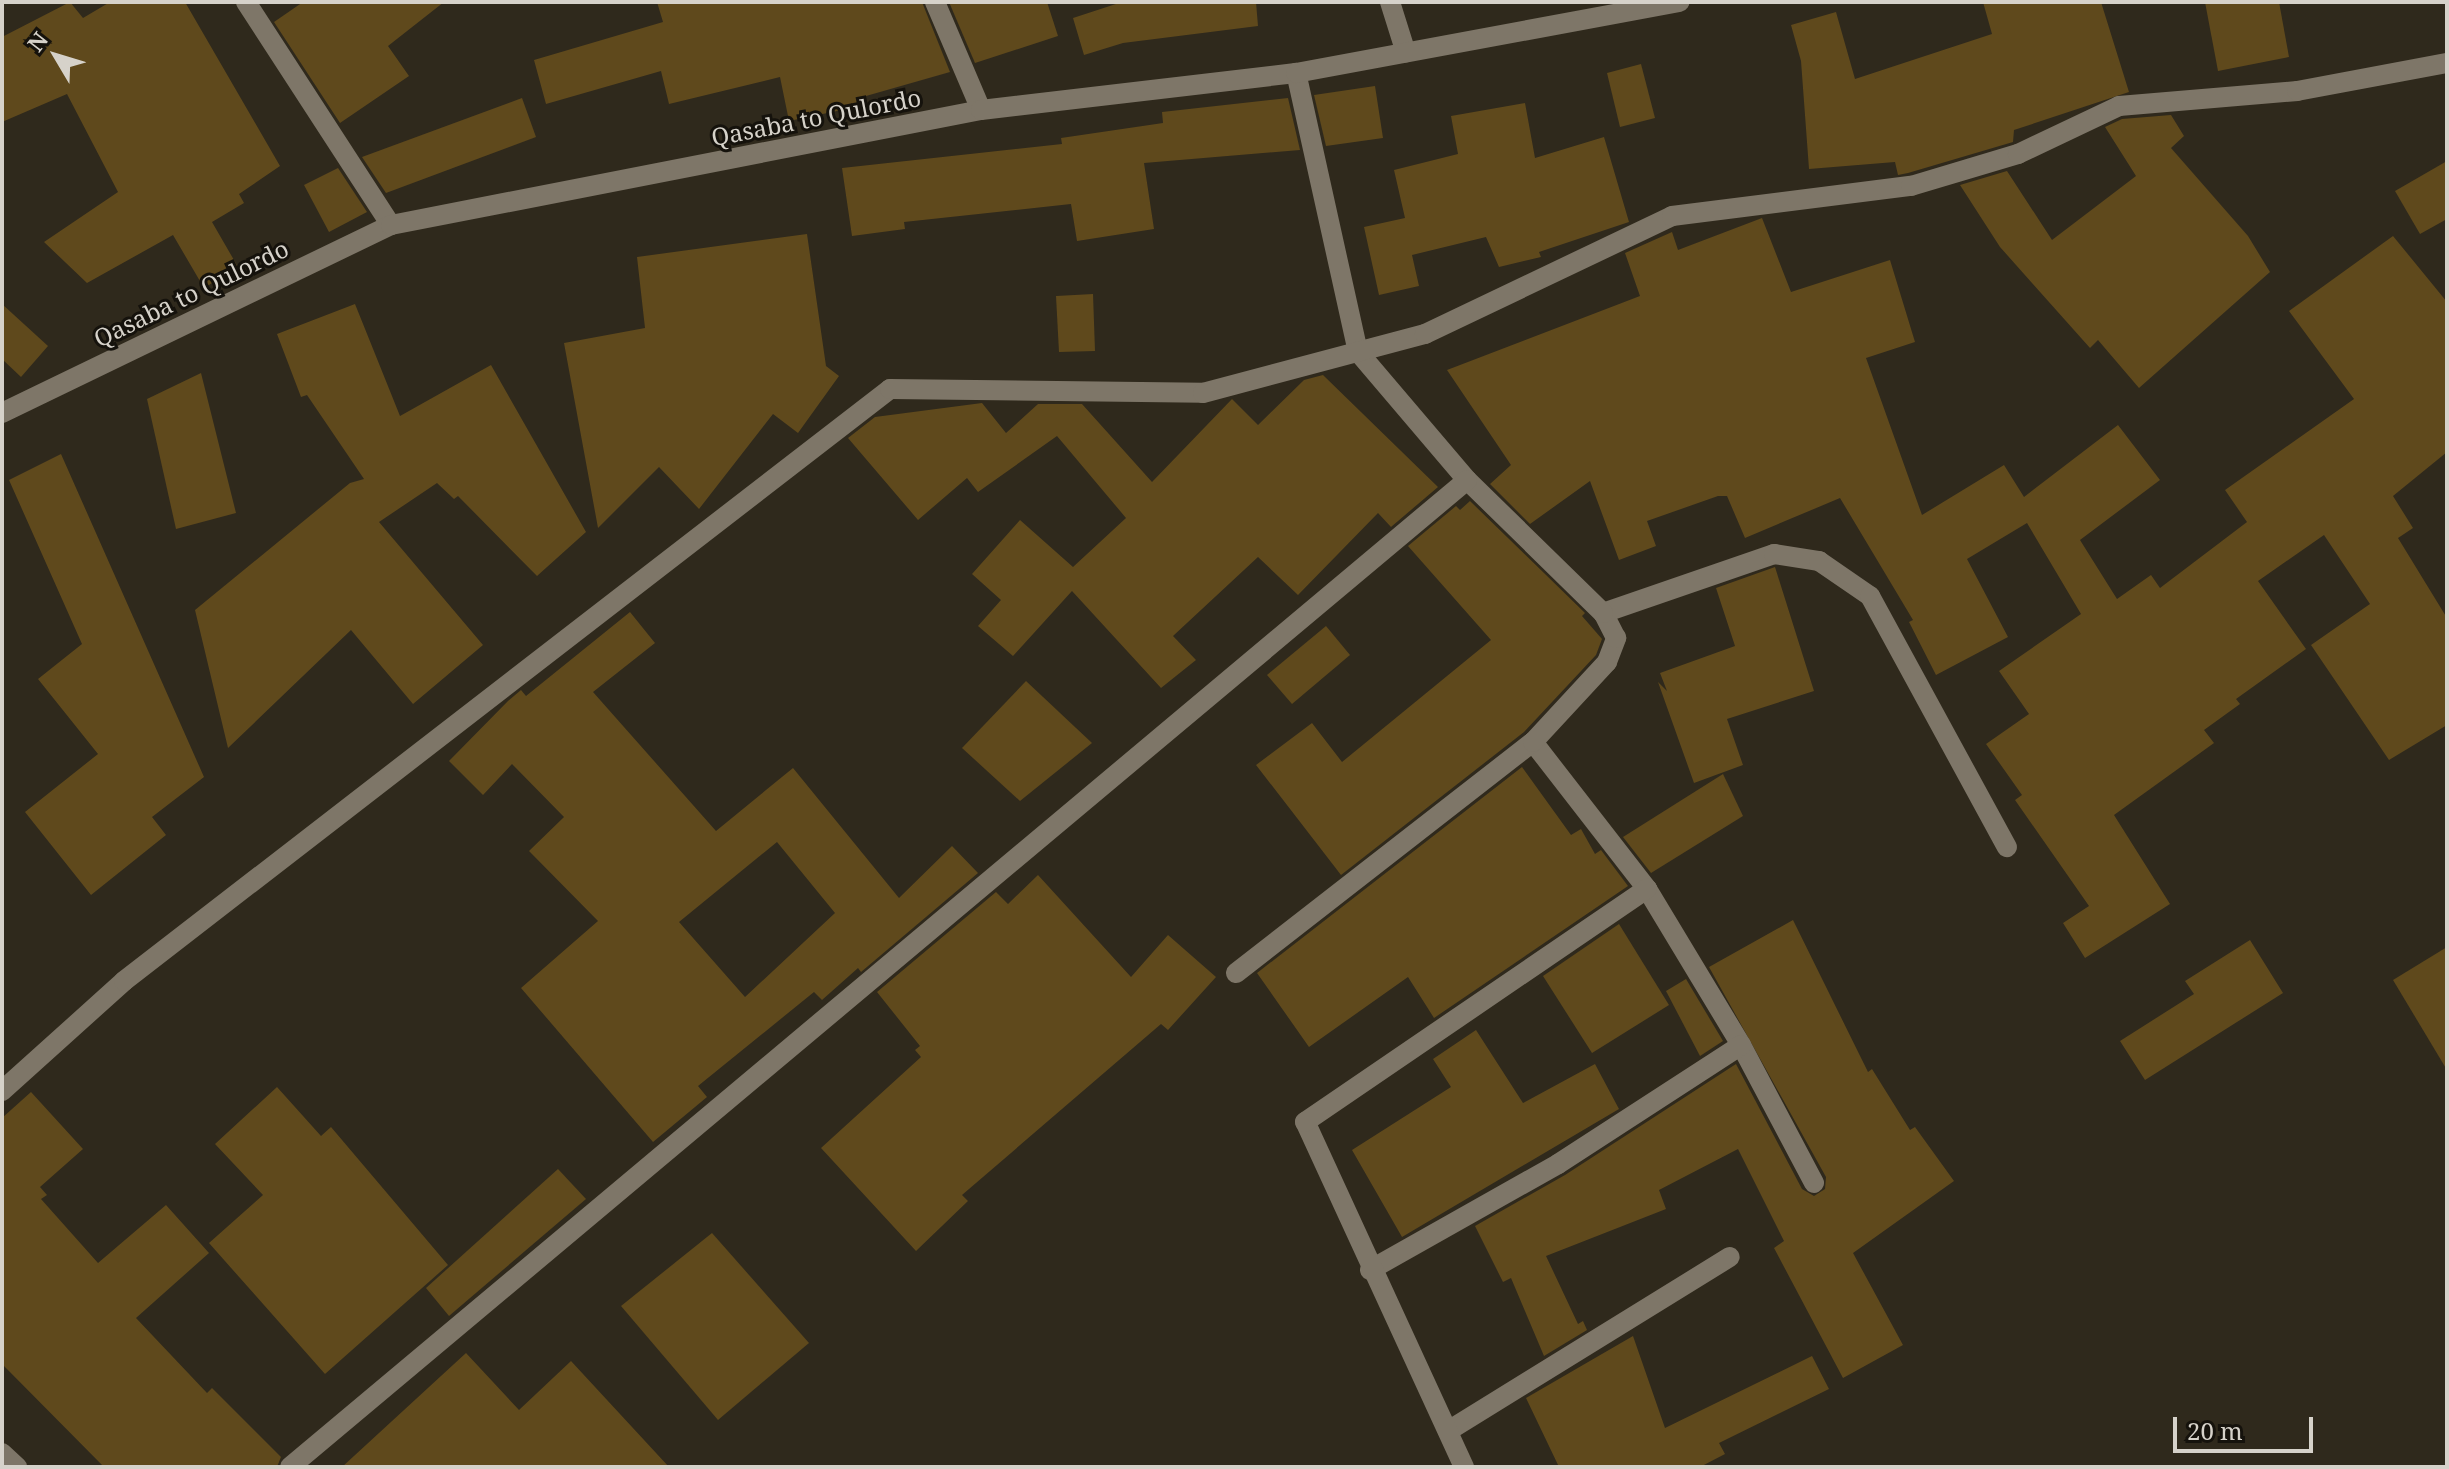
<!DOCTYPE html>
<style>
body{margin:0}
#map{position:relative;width:2449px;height:1469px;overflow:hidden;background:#2f291c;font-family:"Noto Serif",serif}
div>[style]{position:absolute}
.building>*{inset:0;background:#5f491c}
.minor>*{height:20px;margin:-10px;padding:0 10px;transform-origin:10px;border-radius:10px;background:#7e7668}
.tertiary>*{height:20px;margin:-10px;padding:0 10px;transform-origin:10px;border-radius:10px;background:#7e7668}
span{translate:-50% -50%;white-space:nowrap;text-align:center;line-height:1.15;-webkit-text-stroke:6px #15120c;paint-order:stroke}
.street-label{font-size:24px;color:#d6d2ca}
.frame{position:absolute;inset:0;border:4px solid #d6d2ca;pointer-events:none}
.north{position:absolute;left:16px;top:16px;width:80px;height:80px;-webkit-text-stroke:6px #15120c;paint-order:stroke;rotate:308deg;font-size:22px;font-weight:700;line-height:32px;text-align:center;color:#d6d2ca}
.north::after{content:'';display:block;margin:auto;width:28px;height:36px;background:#d6d2ca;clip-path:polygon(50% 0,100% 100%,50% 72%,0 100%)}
.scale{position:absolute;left:2173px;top:1417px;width:140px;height:36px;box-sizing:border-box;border:4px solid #d6d2ca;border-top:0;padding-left:10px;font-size:24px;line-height:28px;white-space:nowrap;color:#d6d2ca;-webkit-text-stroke:6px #15120c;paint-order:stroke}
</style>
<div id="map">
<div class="building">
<i style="clip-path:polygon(70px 2px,83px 18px,110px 2px,185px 2px,280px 166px,239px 194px,244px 203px,212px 222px,238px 267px,204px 288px,173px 235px,87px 283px,44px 242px,118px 192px,67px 94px,2px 122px,2px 37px)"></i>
<i style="clip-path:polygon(303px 2px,444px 2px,388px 46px,409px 76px,340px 123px,274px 22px)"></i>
<i style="clip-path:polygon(657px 2px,922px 2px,950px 72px,859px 98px,861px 106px,789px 121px,780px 77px,669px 104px,661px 71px,546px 104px,534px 60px,663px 22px)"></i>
<i style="clip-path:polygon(949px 2px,1047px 2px,1058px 36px,975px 63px)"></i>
<i style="clip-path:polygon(1122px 2px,1256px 2px,1258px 26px,1123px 43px,1084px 55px,1073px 18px)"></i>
<i style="clip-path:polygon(1983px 2px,2101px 2px,2129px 92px,2014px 130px,2013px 142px,1908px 173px,1898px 175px,1895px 162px,1809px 169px,1801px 61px,1791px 25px,1836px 12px,1855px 79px,1992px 34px)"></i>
<i style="clip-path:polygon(2205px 2px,2279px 2px,2289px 57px,2218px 71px)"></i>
<i style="clip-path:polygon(1641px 64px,1655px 118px,1620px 127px,1607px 73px)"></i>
<i style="clip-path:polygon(1375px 86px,1383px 138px,1326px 146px,1314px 95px)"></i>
<i style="clip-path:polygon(522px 98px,536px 137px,386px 193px,362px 157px)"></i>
<i style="clip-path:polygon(1288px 98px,1300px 150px,1144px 163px,1154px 229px,1077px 241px,1071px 204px,904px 222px,905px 229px,852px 236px,842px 168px,1062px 144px,1061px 138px,1163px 123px,1162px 112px)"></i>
<i style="clip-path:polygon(1525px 103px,1535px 158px,1604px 137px,1629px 222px,1539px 252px,1541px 257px,1499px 267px,1486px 237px,1412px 255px,1419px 286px,1379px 295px,1364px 227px,1405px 218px,1394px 170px,1458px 154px,1451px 116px)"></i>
<i style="clip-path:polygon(2171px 115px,2184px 136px,2171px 148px,2248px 236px,2270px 272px,2139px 388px,2098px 340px,2090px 348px,2000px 247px,1960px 185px,2007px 171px,2052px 240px,2136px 176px,2105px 127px,2122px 119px)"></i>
<i style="clip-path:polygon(2447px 161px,2447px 219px,2420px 234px,2395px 191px)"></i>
<i style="clip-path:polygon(338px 168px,367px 212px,329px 232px,304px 185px)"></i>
<i style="clip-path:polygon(1762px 218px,1791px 292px,1890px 260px,1915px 342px,1866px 358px,1922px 515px,2004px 465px,2024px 497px,2118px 425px,2160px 480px,2080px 540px,2117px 599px,2151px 575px,2160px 588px,2247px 522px,2225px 490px,2354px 399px,2289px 311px,2393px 236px,2447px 302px,2447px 452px,2393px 496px,2413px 528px,2398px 538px,2447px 618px,2447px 725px,2389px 760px,2311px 645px,2370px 604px,2324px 535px,2258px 581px,2306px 649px,2236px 699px,2240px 704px,2204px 730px,2214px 743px,2114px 815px,2170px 904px,2085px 958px,2063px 923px,2089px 906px,2015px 800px,2022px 795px,1986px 744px,2029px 714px,1999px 671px,2081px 614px,2027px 523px,1967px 559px,2008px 637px,1936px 675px,1909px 622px,1913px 620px,1840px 498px,1745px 538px,1727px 496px,1718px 496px,1647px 521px,1656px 546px,1619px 560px,1590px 481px,1530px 524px,1490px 484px,1511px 465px,1447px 370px,1640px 296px,1625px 253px,1672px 232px,1678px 250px)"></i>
<i style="clip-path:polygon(807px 234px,826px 366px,839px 376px,798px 433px,773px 414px,699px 509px,659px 467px,598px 528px,564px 343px,645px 328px,637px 257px)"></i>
<i style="clip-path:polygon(1093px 294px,1095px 351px,1059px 352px,1056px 296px)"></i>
<i style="clip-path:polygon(2px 304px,48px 346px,21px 377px,2px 359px)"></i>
<i style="clip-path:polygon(355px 304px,400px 416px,491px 365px,586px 532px,537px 576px,458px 496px,454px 499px,437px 483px,379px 522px,483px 645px,413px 704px,351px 630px,228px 748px,195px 610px,350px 483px,364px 479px,307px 395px,301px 397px,277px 334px)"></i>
<i style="clip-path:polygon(201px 373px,236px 513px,176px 529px,147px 399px)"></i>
<i style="clip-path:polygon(1323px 375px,1438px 487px,1391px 527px,1378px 513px,1298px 595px,1258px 557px,1173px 636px,1196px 660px,1161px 688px,1072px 591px,1013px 656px,978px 626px,1001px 600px,972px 574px,1020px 520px,1073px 567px,1126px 518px,1057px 436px,978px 492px,967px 478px,918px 520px,848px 438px,875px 417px,982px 403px,1006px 433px,1038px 404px,1082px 404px,1152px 482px,1232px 399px,1258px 425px,1304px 380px)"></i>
<i style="clip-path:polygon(61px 454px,204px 777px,152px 817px,166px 835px,91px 895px,25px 812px,98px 754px,38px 679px,82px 644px,9px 480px)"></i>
<i style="clip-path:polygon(1470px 501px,1585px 613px,1582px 616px,1602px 639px,1596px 655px,1524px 732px,1341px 875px,1256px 765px,1312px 723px,1342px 762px,1491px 640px,1408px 546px,1456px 506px,1460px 510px)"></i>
<i style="clip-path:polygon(1775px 567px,1814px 691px,1727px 719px,1743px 765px,1694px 783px,1658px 682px,1667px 691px,1660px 673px,1735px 646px,1716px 588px)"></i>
<i style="clip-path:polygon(evenodd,630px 612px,655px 643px,593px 692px,716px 831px,793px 768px,899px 898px,952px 846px,978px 873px,861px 972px,858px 968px,822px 1000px,814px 992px,698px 1086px,707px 1097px,653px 1142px,521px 988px,598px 921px,529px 851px,564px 817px,512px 764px,483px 795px,449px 761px,508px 701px,521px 690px,526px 696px,630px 612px,777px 842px,835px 913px,745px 997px,679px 922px,777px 842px)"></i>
<i style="clip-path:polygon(1326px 626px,1350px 655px,1292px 704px,1267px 675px)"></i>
<i style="clip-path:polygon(1026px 681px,1092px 743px,1020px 801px,962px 748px)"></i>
<i style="clip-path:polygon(1522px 767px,1571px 835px,1581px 829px,1595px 854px,1601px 850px,1628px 886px,1434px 1018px,1408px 977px,1309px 1047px,1257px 973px)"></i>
<i style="clip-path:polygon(1723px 774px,1743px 816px,1651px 873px,1623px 837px)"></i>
<i style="clip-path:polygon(1038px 875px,1131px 977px,1168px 935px,1216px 977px,1168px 1030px,1161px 1024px,962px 1195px,968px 1201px,916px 1251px,821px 1148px,921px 1057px,915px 1050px,920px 1046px,877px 992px,996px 892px,1008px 904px)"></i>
<i style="clip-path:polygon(1793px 920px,1868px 1072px,1872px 1069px,1910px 1130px,1915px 1127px,1954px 1181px,1853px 1253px,1903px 1345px,1843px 1378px,1774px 1248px,1784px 1241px,1738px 1149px,1659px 1190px,1666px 1209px,1546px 1256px,1578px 1324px,1583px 1321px,1587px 1330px,1544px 1356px,1511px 1278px,1503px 1282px,1475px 1226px,1565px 1175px,1736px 1064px,1802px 1189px,1814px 1196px,1825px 1189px,1826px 1177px,1709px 967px)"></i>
<i style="clip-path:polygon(1619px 924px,1669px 1005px,1592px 1053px,1543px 976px)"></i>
<i style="clip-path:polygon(2250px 940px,2283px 993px,2145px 1080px,2120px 1041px,2194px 994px,2185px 981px)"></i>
<i style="clip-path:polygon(2447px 947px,2447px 1070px,2393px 980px)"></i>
<i style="clip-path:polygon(1686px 979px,1723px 1041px,1700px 1056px,1666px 991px)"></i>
<i style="clip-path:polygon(1476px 1030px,1523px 1103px,1595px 1064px,1619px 1109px,1402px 1237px,1352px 1150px,1451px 1087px,1433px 1059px)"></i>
<i style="clip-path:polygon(277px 1087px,321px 1136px,331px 1127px,448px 1265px,325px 1374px,209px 1243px,263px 1195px,215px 1144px)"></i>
<i style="clip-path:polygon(31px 1092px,83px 1149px,40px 1187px,47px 1195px,41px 1199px,98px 1263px,166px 1205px,209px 1253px,136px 1318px,207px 1393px,212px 1388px,281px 1457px,277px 1467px,104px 1467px,2px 1364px,2px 1118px)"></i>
<i style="clip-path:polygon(558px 1169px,586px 1199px,449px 1316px,426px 1288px)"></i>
<i style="clip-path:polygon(712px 1233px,809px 1343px,718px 1420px,621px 1306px)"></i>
<i style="clip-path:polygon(1633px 1336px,1665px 1428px,1812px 1356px,1829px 1389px,1719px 1443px,1725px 1454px,1700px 1467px,1559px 1467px,1526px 1398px)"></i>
<i style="clip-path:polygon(466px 1353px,519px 1410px,571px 1361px,669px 1467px,342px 1467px)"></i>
</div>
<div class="minor">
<i style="left:246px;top:2px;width:266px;rotate:57deg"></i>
<i style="left:935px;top:2px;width:117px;rotate:66.9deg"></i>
<i style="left:1390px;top:2px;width:53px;rotate:72.6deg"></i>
<i style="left:1603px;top:613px;width:181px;rotate:-19deg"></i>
<i style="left:1774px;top:554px;width:46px;rotate:8.8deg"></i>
<i style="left:1819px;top:561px;width:62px;rotate:34.5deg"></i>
<i style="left:1870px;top:596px;width:286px;rotate:61.4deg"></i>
<i style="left:1533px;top:742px;width:186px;rotate:52.2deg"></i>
<i style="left:1647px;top:889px;width:182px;rotate:58.9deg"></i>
<i style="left:1741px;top:1045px;width:156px;rotate:62.1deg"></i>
<i style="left:1236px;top:973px;width:376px;rotate:-37.9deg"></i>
<i style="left:1533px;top:742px;width:109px;rotate:-47.2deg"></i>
<i style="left:1607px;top:662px;width:26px;rotate:-69deg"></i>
<i style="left:1616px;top:638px;width:28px;rotate:-117deg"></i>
<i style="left:1603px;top:613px;width:190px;rotate:-135.6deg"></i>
<i style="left:1467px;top:480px;width:168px;rotate:-130.4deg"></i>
<i style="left:1358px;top:352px;width:286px;rotate:-102.5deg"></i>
<i style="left:2px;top:1091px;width:164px;rotate:-42deg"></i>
<i style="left:124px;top:981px;width:968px;rotate:-37.7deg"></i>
<i style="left:890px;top:389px;width:313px;rotate:0.7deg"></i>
<i style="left:1203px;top:393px;width:230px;rotate:-14.9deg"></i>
<i style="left:1425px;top:334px;width:274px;rotate:-25.5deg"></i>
<i style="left:1672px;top:216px;width:241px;rotate:-7.2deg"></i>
<i style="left:1911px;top:186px;width:112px;rotate:-16.7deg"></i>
<i style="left:2018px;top:154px;width:112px;rotate:-25.4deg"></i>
<i style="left:2119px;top:106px;width:179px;rotate:-4.8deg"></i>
<i style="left:2297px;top:91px;width:153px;rotate:-10.6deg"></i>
<i style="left:1370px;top:1270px;width:216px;rotate:-29.4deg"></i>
<i style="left:1558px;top:1164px;width:218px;rotate:-33deg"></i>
<i style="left:1448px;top:1431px;width:331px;rotate:-31.7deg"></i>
<i style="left:2px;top:1453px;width:21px;rotate:43deg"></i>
<i style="left:290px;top:1467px;width:1536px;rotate:-39.98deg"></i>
<i style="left:1464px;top:1467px;width:380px;rotate:-114.7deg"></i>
<i style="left:1305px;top:1122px;width:414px;rotate:-34.3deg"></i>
</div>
<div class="tertiary">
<i style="left:2px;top:413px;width:432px;rotate:-25.8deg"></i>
<i style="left:391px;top:225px;width:601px;rotate:-11.03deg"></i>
<i style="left:981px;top:110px;width:317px;rotate:-6.7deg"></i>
<i style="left:1296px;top:73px;width:390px;rotate:-10.5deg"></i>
</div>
<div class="street-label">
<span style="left:816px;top:117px;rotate:-11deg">Qasaba to Qulordo</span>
<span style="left:191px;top:293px;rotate:-26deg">Qasaba to Qulordo</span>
</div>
<div class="frame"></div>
<div class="north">N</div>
<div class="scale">20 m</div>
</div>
